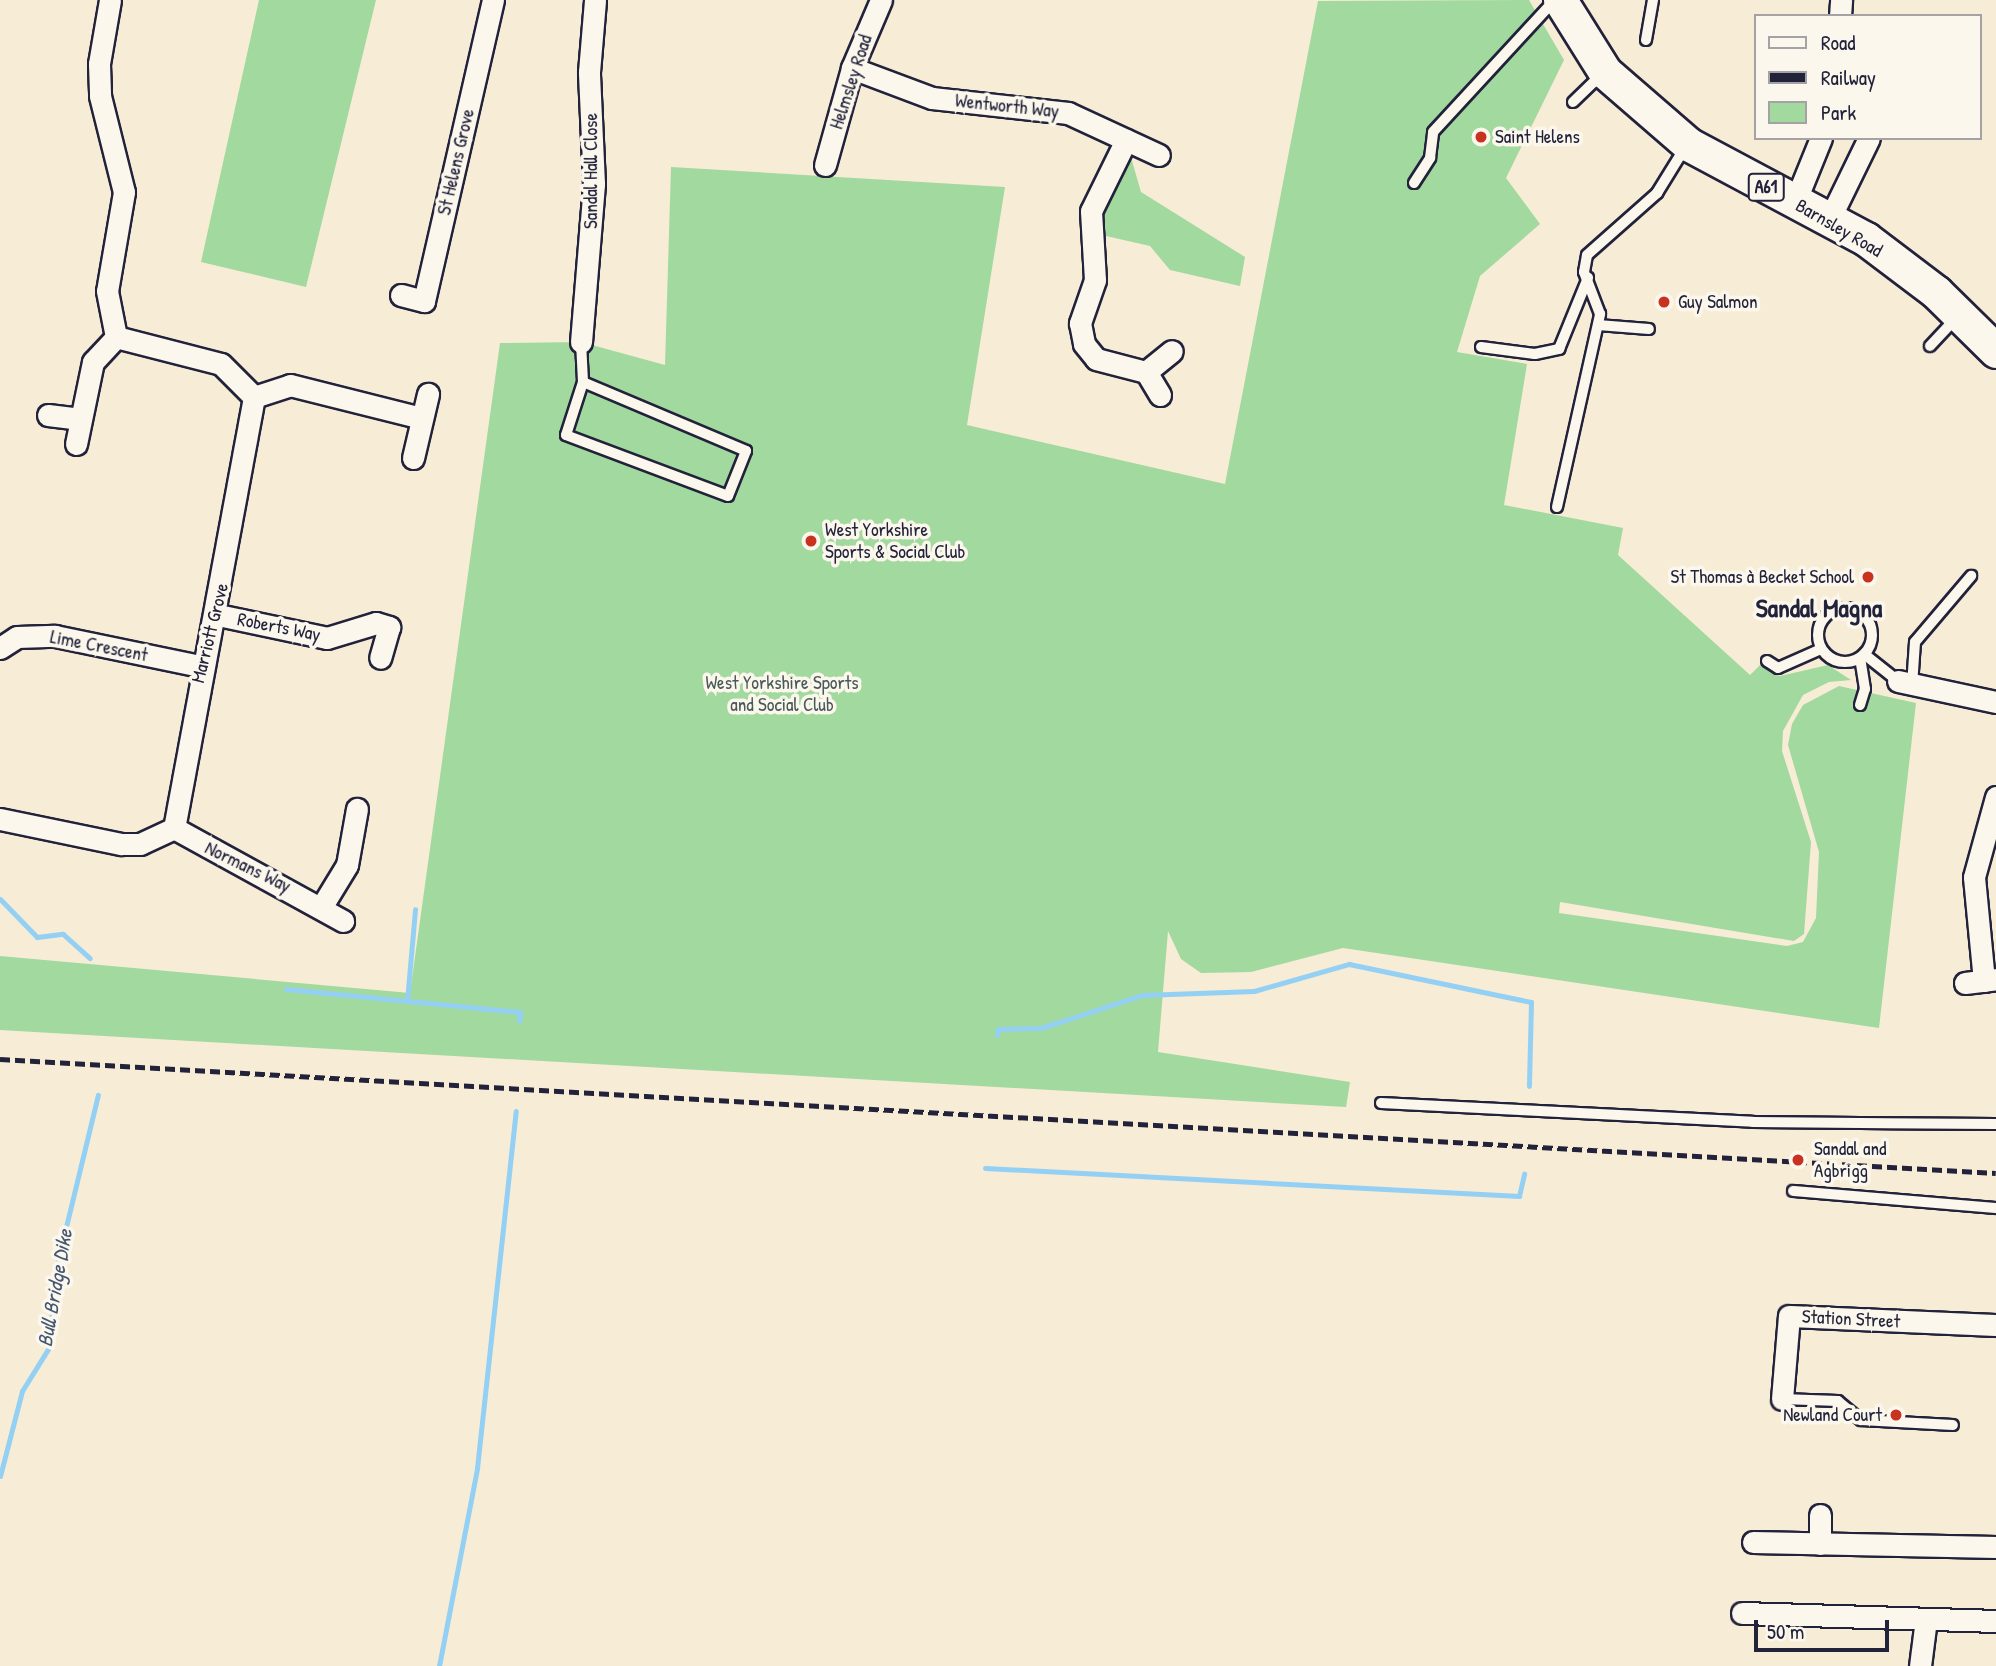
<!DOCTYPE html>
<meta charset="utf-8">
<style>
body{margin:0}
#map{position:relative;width:1996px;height:1666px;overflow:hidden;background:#f7ecd6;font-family:"Patrick Hand",sans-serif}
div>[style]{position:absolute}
.green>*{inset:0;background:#a1d99e}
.stream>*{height:5px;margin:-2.5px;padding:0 2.5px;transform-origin:2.5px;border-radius:2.5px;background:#93d0f4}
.roads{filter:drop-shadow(2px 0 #22223b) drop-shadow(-2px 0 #22223b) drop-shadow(0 2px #22223b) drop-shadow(0 -2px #22223b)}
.lane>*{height:10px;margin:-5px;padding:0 5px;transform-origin:5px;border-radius:5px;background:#fbf7ec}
.lane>.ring{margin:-5px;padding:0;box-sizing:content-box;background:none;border:10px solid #fbf7ec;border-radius:50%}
.street>*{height:21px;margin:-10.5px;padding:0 10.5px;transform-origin:10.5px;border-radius:10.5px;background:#fbf7ec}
.primary>*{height:33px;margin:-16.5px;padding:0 16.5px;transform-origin:16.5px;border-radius:16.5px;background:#fbf7ec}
.rail>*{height:5px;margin-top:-2.5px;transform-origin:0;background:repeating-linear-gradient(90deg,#22223b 0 10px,transparent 0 15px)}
.dots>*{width:19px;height:19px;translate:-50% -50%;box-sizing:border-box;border:4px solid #fbf7ec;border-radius:50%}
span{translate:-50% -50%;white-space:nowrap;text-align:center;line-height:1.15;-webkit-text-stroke:7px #fbf7ec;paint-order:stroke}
.shield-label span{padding:2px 5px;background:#fbf7ec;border:2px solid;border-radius:5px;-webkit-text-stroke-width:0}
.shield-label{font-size:18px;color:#22223b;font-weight:700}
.street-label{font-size:19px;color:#22223b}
.poi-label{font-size:19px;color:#22223b}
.left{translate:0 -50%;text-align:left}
.right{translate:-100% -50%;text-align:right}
.park-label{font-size:19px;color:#485959}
.water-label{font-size:21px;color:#445672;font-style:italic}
.district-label{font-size:26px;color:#22223b;font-weight:700}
.legend{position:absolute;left:1754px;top:14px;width:228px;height:126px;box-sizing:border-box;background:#fbf7ec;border:2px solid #a4a2a5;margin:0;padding:9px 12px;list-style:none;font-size:21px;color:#22223b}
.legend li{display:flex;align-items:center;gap:14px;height:35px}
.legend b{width:35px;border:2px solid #a4a2a5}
.scale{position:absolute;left:1754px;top:1620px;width:135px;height:32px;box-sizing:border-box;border:4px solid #22223b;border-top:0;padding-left:9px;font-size:21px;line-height:24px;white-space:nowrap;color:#22223b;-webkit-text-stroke:5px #fbf7ec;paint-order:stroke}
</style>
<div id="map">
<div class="green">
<i style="clip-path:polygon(259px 0,376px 0,306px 287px,201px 262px)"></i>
<i style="clip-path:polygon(1529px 0,1564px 60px,1506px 178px,1540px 224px,1480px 276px,1457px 352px,1527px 364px,1504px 505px,1623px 528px,1618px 555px,1750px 675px,1760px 665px,1780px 676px,1828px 665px,1851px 680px,1829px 682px,1803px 695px,1783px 731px,1782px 751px,1811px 842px,1804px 934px,1794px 941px,1560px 902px,1559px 913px,1787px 946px,1803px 942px,1816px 918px,1819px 852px,1788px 745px,1792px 724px,1803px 705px,1839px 686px,1916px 703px,1879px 1028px,1343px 948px,1251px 972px,1201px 973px,1181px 959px,1168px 931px,1158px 1052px,1350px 1082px,1346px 1107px,0 1030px,0 956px,410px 993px,500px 343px,581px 342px,665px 365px,671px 167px,1005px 187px,967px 425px,1225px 484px,1318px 1px)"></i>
<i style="clip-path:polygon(1126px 140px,1141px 192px,1245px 257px,1240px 286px,1170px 270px,1150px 246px,1093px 233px)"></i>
</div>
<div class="stream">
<i style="left:0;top:899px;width:53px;rotate:45.8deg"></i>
<i style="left:37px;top:937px;width:26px;rotate:-7deg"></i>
<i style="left:63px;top:934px;width:36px;rotate:42deg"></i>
<i style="left:286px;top:989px;width:235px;rotate:5.6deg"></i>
<i style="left:520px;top:1012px;width:9px;rotate:96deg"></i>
<i style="left:407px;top:1001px;width:92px;rotate:-85deg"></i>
<i style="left:997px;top:1035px;width:6px;rotate:-81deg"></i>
<i style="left:998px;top:1029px;width:43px;rotate:-1.3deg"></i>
<i style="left:1041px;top:1028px;width:106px;rotate:-18.1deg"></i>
<i style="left:1142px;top:995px;width:112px;rotate:-2deg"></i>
<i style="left:1254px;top:991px;width:99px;rotate:-15.9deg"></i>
<i style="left:1349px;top:964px;width:186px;rotate:11.8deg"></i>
<i style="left:1531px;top:1002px;width:84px;rotate:91.4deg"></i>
<i style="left:985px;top:1168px;width:535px;rotate:3deg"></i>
<i style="left:1519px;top:1196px;width:23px;rotate:-77deg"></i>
<i style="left:0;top:1476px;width:88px;rotate:-75.5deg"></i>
<i style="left:22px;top:1391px;width:49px;rotate:-58.2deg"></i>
<i style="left:48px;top:1349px;width:85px;rotate:-84deg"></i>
<i style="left:57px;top:1264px;width:174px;rotate:-76.4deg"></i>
<i style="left:439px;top:1666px;width:202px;rotate:-79.1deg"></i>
<i style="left:477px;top:1468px;width:359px;rotate:-83.8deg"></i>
</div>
<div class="roads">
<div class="lane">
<i style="left:1646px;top:40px;width:41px;rotate:-80.1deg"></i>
<i style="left:1573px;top:102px;width:39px;rotate:-44deg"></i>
<i style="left:1414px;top:183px;width:30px;rotate:-57deg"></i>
<i style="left:1430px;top:158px;width:26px;rotate:-83deg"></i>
<i style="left:1433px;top:132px;width:180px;rotate:-47.3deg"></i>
<i style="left:1598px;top:325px;width:51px;rotate:4.5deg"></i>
<i style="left:581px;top:342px;width:40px;rotate:87.1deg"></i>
<i style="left:583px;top:382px;width:177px;rotate:22.9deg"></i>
<i style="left:746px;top:451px;width:48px;rotate:111.8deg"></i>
<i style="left:728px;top:496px;width:173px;rotate:-159.4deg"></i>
<i style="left:566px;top:435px;width:56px;rotate:-72.2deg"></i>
<i style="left:1930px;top:346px;width:40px;rotate:-47deg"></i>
<i style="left:1481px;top:347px;width:54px;rotate:7.4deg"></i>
<i style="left:1535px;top:354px;width:25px;rotate:-12deg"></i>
<i style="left:1559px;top:349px;width:77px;rotate:-67.8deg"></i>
<i style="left:1557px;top:507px;width:198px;rotate:-77.4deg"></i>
<i style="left:1600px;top:314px;width:45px;rotate:-110.9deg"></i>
<i style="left:1584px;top:272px;width:17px;rotate:-80deg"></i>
<i style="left:1587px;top:255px;width:94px;rotate:-41.5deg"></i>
<i style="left:1657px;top:193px;width:55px;rotate:-58.3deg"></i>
<i class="ring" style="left:1818px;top:608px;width:44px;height:44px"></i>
<i style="left:1864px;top:654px;width:43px;rotate:38.5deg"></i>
<i style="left:1767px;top:661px;width:13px;rotate:32deg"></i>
<i style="left:1778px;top:668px;width:47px;rotate:-23.8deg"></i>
<i style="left:1912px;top:686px;width:44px;rotate:-86.1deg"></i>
<i style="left:1915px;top:642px;width:87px;rotate:-49.7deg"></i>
<i style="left:1860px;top:705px;width:17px;rotate:-73deg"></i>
<i style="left:1865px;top:689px;width:31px;rotate:-99deg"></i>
<i style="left:1381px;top:1103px;width:372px;rotate:2.9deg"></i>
<i style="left:1753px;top:1122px;width:243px;rotate:0.5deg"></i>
<i style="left:1793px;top:1191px;width:204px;rotate:4.8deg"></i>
<i style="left:1782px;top:1399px;width:56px;rotate:2deg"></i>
<i style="left:1838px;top:1401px;width:30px;rotate:40deg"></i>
<i style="left:1861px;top:1420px;width:92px;rotate:3.1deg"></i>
</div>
<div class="street">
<i style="left:110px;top:0;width:65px;rotate:99.8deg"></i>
<i style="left:99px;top:64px;width:32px;rotate:88deg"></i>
<i style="left:100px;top:96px;width:99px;rotate:76deg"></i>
<i style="left:124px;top:192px;width:100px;rotate:99.7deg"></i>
<i style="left:107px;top:291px;width:47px;rotate:78.9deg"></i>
<i style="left:116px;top:337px;width:108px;rotate:14.4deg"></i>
<i style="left:221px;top:364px;width:47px;rotate:45deg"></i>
<i style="left:254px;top:397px;width:438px;rotate:100.5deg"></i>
<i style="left:1840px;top:16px;width:16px;rotate:-86deg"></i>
<i style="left:852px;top:68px;width:85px;rotate:20.6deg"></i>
<i style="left:932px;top:98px;width:137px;rotate:6.3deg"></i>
<i style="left:1068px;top:113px;width:100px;rotate:24.8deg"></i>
<i style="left:1126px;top:140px;width:79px;rotate:116.2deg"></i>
<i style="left:1091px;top:211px;width:69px;rotate:86.7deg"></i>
<i style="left:1095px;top:280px;width:46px;rotate:109.2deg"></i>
<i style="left:1080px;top:323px;width:21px;rotate:79deg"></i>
<i style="left:1084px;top:344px;width:19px;rotate:51deg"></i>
<i style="left:1096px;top:359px;width:52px;rotate:14.6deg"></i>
<i style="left:825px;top:165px;width:101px;rotate:-74.4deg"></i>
<i style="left:852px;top:68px;width:74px;rotate:-66.9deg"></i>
<i style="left:1795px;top:202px;width:69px;rotate:-67.9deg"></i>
<i style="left:1829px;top:220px;width:91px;rotate:-64deg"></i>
<i style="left:401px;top:295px;width:24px;rotate:15deg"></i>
<i style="left:424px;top:301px;width:309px;rotate:-77.1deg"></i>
<i style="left:581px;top:342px;width:159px;rotate:-85.3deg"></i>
<i style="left:594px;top:184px;width:112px;rotate:-92.6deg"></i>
<i style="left:589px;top:72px;width:72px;rotate:-85.2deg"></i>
<i style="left:1160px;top:395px;width:27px;rotate:-121deg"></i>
<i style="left:1146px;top:372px;width:33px;rotate:-39deg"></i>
<i style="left:254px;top:397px;width:38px;rotate:-18deg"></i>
<i style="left:290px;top:385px;width:135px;rotate:14.1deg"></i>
<i style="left:48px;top:415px;width:33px;rotate:7deg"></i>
<i style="left:76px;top:444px;width:84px;rotate:-78.3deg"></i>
<i style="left:93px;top:362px;width:34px;rotate:-47deg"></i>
<i style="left:413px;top:458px;width:66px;rotate:-76.8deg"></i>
<i style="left:218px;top:615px;width:111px;rotate:11.9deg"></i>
<i style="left:327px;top:638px;width:51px;rotate:-17deg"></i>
<i style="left:376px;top:623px;width:14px;rotate:17deg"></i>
<i style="left:389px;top:627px;width:32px;rotate:106deg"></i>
<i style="left:0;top:648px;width:20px;rotate:-33deg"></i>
<i style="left:17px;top:637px;width:38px;rotate:-2deg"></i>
<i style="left:55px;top:636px;width:148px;rotate:11.7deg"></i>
<i style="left:1898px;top:681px;width:100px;rotate:12.1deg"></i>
<i style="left:0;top:819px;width:124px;rotate:11.7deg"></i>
<i style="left:121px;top:844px;width:19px"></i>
<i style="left:140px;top:844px;width:38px;rotate:-25deg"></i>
<i style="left:174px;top:828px;width:193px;rotate:28.8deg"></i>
<i style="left:322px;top:906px;width:48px;rotate:-58.6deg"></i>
<i style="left:347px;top:865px;width:57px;rotate:-79.9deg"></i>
<i style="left:1984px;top:981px;width:104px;rotate:-95.5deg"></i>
<i style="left:1974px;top:877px;width:83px;rotate:-74.6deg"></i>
<i style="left:1965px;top:983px;width:31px;rotate:-7deg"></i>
<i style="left:1782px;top:1399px;width:83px;rotate:-85.2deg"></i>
<i style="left:1789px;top:1316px;width:207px;rotate:2.5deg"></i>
<i style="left:1753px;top:1542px;width:243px;rotate:1.2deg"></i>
<i style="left:1820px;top:1544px;width:29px;rotate:-90deg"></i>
<i style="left:1742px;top:1613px;width:254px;rotate:1.8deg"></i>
<i style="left:1920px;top:1666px;width:47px;rotate:-82.7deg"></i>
</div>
<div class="primary">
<i style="left:1560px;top:0;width:85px;rotate:58deg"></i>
<i style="left:1605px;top:72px;width:110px;rotate:40.9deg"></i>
<i style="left:1688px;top:144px;width:202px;rotate:28.1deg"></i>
<i style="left:1866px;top:239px;width:88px;rotate:37.1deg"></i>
<i style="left:1936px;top:292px;width:84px;rotate:44.5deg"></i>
</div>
</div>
<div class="rail">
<i style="left:0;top:1059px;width:1999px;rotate:3.27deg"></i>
</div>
<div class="dots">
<i style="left:1481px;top:137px;background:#c8321e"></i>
<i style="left:1664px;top:302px;background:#c8321e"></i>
<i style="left:811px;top:541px;background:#c8321e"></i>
<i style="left:1868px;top:577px;background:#c8321e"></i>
<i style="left:1798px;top:1160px;background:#c8321e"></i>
<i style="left:1896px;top:1415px;background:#c8321e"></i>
</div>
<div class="shield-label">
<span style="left:1766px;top:187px">A61</span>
</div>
<div class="street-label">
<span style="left:851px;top:82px;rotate:-72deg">Helmsley Road</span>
<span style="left:1007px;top:106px;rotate:6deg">Wentworth Way</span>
<span style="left:456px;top:162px;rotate:-77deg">St Helens Grove</span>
<span style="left:591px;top:171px;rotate:-90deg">Sandal Hall Close</span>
<span style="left:1839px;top:228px;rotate:30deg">Barnsley Road</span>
<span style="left:279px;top:627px;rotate:11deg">Roberts Way</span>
<span style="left:210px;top:633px;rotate:-76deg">Marriott Grove</span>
<span style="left:99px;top:646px;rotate:11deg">Lime Crescent</span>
<span style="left:248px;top:867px;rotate:26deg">Normans Way</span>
<span style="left:1851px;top:1319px;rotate:3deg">Station Street</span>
</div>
<div class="poi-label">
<span class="left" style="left:1495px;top:137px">Saint Helens</span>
<span class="left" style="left:1678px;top:302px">Guy Salmon</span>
<span class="left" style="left:825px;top:541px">West Yorkshire<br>Sports &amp; Social Club</span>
<span class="right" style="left:1854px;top:577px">St Thomas à Becket School</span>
<span class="left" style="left:1814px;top:1160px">Sandal and<br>Agbrigg</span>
<span class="right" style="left:1882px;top:1415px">Newland Court</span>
</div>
<div class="park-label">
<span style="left:782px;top:694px">West Yorkshire Sports<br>and Social Club</span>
</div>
<div class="water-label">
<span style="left:55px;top:1288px;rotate:-80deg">Bull Bridge Dike</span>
</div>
<div class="district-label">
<span style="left:1819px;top:608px">Sandal Magna</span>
</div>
<ul class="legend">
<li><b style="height:9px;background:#fbf7ec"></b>Road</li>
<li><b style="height:9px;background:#22223b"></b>Railway</li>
<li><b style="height:19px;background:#a1d99e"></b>Park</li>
</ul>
<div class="scale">50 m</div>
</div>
